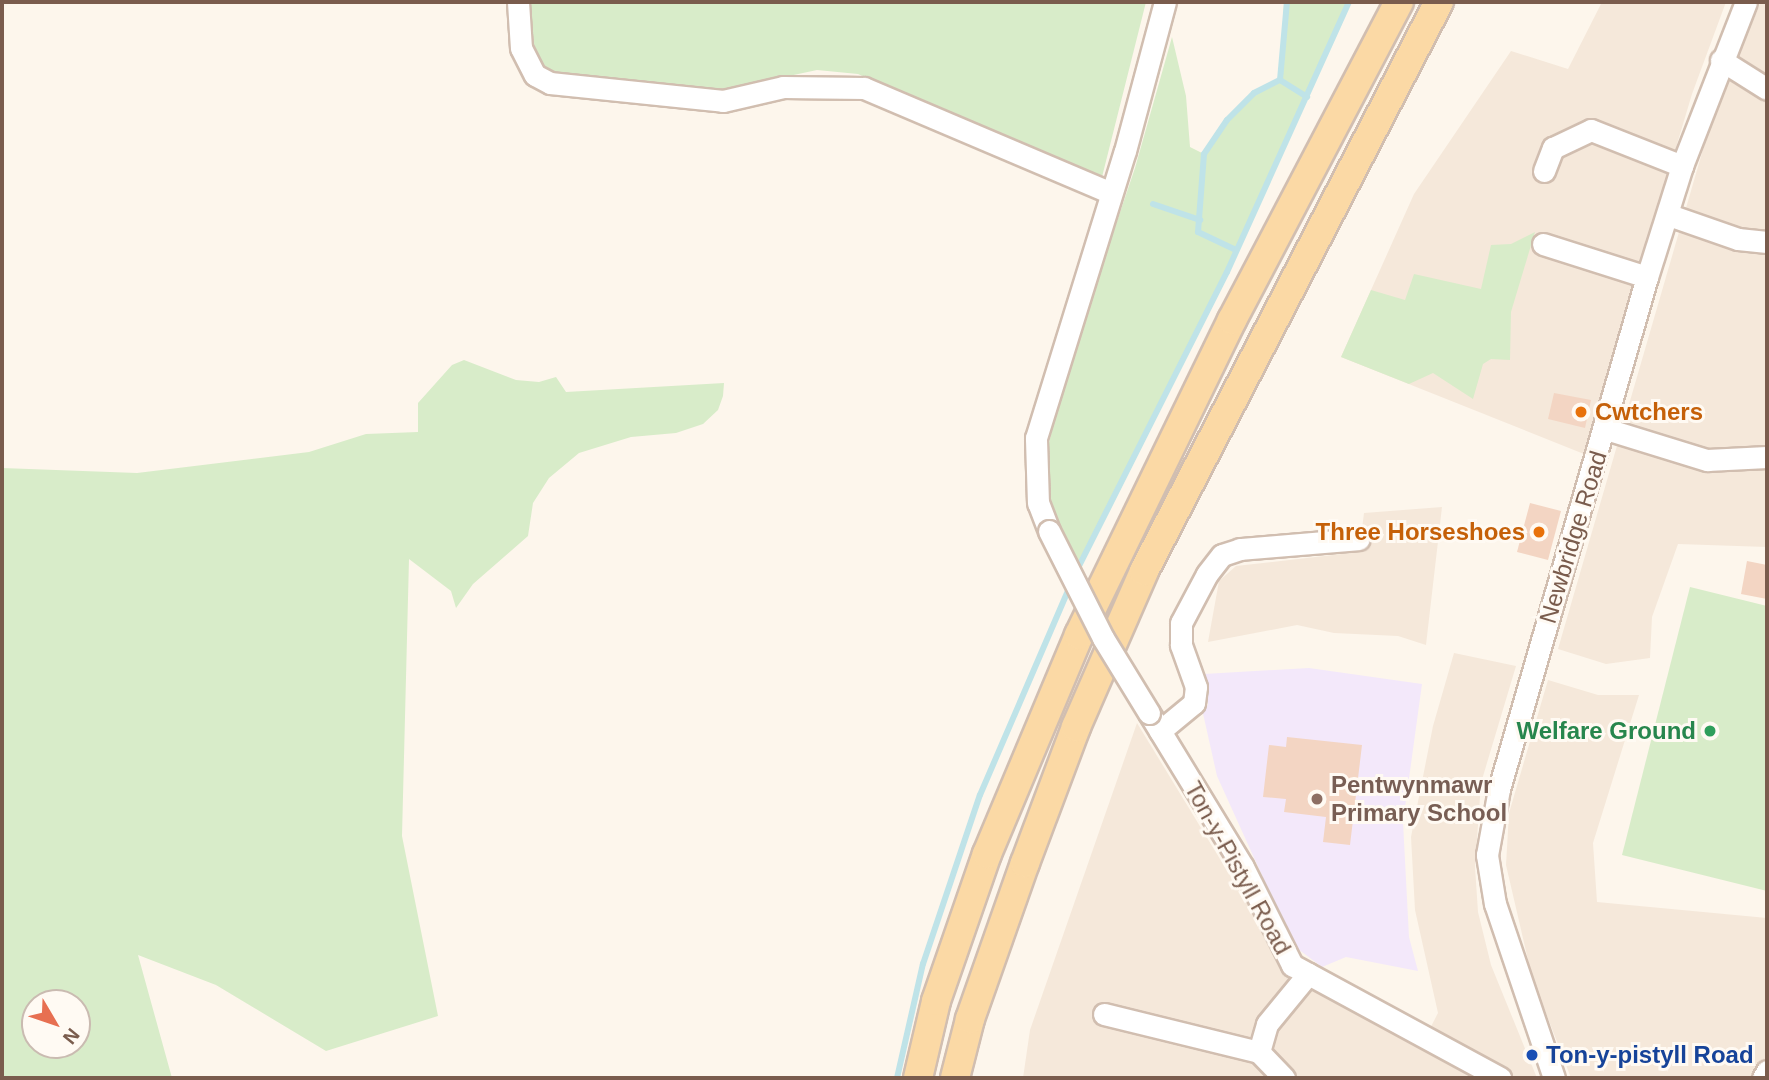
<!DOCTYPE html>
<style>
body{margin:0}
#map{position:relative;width:1769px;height:1080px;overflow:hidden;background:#fdf6ec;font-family:Arial,sans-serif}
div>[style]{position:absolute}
.residential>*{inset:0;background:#f5e8da}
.education>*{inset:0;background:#f3e8fa}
.green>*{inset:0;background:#d8ecc9}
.stream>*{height:6px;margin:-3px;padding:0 3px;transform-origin:3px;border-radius:3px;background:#bfe3e8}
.building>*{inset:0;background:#f3d5c3}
.roads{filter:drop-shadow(2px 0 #d1beb0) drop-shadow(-2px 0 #d1beb0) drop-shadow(0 2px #d1beb0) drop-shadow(0 -2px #d1beb0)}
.minor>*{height:21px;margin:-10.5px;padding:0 10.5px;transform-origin:10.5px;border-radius:10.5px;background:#fff}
.major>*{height:28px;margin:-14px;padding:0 14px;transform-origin:14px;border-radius:14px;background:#fbd9a5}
.bridges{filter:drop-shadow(2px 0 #d1beb0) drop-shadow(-2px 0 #d1beb0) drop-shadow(0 2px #d1beb0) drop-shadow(0 -2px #d1beb0)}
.minor-bridge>*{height:21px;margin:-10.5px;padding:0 10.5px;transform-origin:10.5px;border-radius:10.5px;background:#fff}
.dots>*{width:19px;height:19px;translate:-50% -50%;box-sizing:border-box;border:4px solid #fffaf3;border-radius:50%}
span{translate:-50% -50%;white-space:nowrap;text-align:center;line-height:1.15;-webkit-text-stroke:6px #fffaf3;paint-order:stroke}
.food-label{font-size:24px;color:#c56008;font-weight:700}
.left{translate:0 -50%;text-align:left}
.right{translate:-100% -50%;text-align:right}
.street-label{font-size:24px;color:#7a5c4d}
.leisure-label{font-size:24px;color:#27864d;font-weight:700}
.education-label{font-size:24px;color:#785e54;font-weight:700}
.transit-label{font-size:24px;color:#164399;font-weight:700}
.frame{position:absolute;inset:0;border:4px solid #7a5c4d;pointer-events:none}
.north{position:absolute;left:21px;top:989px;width:70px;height:70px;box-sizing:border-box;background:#fffaf3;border:2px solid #cabbb1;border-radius:50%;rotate:129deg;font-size:19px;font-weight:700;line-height:28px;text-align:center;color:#7a5c4d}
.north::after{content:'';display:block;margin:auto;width:24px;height:32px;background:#e76f51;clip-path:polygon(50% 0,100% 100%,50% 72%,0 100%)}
</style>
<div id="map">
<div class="residential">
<i style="clip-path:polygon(1602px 2px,1726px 2px,1692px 94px,1584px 454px,1341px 357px,1414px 194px,1511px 51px,1568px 69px)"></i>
<i style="clip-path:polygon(1761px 2px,1767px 2px,1767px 547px,1678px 544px,1652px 617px,1650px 658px,1606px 664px,1558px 649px,1713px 115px)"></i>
<i style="clip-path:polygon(1442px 507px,1426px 645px,1398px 636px,1334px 633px,1297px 625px,1208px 642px,1219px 581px,1236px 566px,1359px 552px,1364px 513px)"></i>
<i style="clip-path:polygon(1454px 653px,1516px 666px,1481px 783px,1475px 867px,1478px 912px,1491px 965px,1537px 1078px,1023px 1078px,1030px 1030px,1137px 723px,1292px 977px,1422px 1044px,1438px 1013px,1415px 910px,1411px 837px,1433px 726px)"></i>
<i style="clip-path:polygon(1548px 680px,1598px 695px,1639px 695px,1593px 843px,1597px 902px,1767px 918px,1767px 1078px,1571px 1078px,1532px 977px,1506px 865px,1509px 813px)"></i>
</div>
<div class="education">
<i style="clip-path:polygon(1309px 668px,1422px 684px,1403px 822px,1409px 937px,1418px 971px,1346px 957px,1322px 967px,1294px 946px,1217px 776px,1202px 709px,1208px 705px,1204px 674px)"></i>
</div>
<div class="green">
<i style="clip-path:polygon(530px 2px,1146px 2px,1102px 177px,1057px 164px,858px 74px,817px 70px,719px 91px,551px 73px,535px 60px)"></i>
<i style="clip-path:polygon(1284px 2px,1349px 2px,1227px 272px,1080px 564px,1056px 517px,1045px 479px,1048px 447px,1064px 378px,1135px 168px,1172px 37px,1186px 96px,1190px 147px,1204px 154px,1227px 120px,1254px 93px,1280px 80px)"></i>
<i style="clip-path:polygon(1535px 232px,1511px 312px,1510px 360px,1491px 359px,1483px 364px,1473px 399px,1433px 373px,1409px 384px,1341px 357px,1371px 290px,1405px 300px,1414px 274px,1481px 289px,1491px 245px,1511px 244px)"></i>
<i style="clip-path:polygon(evenodd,464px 360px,516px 380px,539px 382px,556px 377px,566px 392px,724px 383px,723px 396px,718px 410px,703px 424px,676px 433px,631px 437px,579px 453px,549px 478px,533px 503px,528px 536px,473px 584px,456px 608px,451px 591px,409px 559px,402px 836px,438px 1016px,326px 1051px,216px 985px,138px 955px,172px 1078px,2px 1078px,2px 468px,137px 473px,309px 452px,366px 434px,418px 432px,418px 403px,452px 365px,464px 360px,35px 1003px,77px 1003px,77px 1045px,35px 1045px,35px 1003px)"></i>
<i style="clip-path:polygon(1690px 587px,1767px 606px,1767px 891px,1622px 855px)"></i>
</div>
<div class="stream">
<i style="left:1280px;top:80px;width:32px;rotate:32deg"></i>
<i style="left:1153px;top:204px;width:50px;rotate:18.8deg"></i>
<i style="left:1236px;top:250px;width:42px;rotate:-154.7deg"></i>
<i style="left:1198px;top:232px;width:78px;rotate:-85.6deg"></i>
<i style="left:1204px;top:154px;width:41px;rotate:-55.9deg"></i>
<i style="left:1227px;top:120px;width:38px;rotate:-45deg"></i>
<i style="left:1254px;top:93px;width:29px;rotate:-27deg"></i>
<i style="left:1280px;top:80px;width:78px;rotate:-84.9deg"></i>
<i style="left:1075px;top:574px;width:338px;rotate:-63.3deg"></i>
<i style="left:1227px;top:272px;width:296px;rotate:-65.7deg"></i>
<i style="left:897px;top:1078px;width:117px;rotate:-77.2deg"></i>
<i style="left:923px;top:964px;width:178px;rotate:-71.4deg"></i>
<i style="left:980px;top:795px;width:230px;rotate:-66.7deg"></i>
</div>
<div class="building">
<i style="clip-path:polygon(1554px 393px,1591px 400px,1585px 428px,1548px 419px)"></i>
<i style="clip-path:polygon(1530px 503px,1561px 511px,1548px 560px,1517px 552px)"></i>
<i style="clip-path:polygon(1747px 561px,1767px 565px,1767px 599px,1741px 594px)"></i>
<i style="clip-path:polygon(1287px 737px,1362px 745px,1350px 845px,1323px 842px,1326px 817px,1284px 812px,1286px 799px,1263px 797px,1269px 745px,1286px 747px)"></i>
</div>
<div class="roads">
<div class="minor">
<i style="left:518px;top:2px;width:46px;rotate:86.3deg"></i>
<i style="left:521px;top:48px;width:30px;rotate:63deg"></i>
<i style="left:535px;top:75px;width:17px;rotate:28deg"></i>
<i style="left:550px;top:83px;width:174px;rotate:5.9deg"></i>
<i style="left:723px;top:101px;width:62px;rotate:-13.1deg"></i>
<i style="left:783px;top:87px;width:81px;rotate:0.7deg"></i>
<i style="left:864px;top:88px;width:268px;rotate:23deg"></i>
<i style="left:1721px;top:60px;width:54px;rotate:32.2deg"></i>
<i style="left:1544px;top:171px;width:25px;rotate:-69deg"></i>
<i style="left:1553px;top:148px;width:42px;rotate:-25.3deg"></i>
<i style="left:1591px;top:130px;width:98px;rotate:21.6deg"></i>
<i style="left:1669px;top:215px;width:73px;rotate:19.2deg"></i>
<i style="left:1738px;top:239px;width:29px;rotate:6deg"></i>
<i style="left:1543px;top:244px;width:109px;rotate:17.6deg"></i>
<i style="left:1606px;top:429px;width:106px;rotate:17.1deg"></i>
<i style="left:1707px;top:460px;width:60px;rotate:-2.9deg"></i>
<i style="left:1049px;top:531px;width:30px;rotate:-111deg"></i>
<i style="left:1038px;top:503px;width:65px;rotate:-91.8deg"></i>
<i style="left:1036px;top:438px;width:300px;rotate:-72.8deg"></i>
<i style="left:1125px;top:151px;width:154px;rotate:-75deg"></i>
<i style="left:1149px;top:713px;width:180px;rotate:58.6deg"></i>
<i style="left:1243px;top:867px;width:110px;rotate:63.4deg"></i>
<i style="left:1292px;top:965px;width:237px;rotate:28.5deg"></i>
<i style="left:1160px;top:731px;width:44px;rotate:-39.5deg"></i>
<i style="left:1194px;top:703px;width:16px;rotate:-83deg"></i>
<i style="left:1196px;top:687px;width:45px;rotate:-109.7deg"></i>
<i style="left:1181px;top:645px;width:22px;rotate:-90deg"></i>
<i style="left:1181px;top:623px;width:55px;rotate:-62deg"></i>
<i style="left:1207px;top:574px;width:24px;rotate:-52deg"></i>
<i style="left:1222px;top:555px;width:19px;rotate:-18deg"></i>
<i style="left:1240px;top:549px;width:119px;rotate:-4.8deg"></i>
<i style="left:1104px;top:1014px;width:160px;rotate:13.8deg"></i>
<i style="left:1284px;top:1078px;width:36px;rotate:-134deg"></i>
<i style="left:1259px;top:1052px;width:29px;rotate:-74deg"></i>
<i style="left:1267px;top:1024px;width:65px;rotate:-50.6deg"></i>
<i style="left:1554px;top:1078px;width:184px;rotate:-108.7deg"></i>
<i style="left:1495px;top:904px;width:50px;rotate:-99.3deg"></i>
<i style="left:1487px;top:855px;width:67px;rotate:-79.7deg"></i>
<i style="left:1499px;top:789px;width:533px;rotate:-73.88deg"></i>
<i style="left:1647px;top:277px;width:116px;rotate:-72.5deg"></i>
<i style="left:1682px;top:166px;width:176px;rotate:-68.7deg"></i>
<i style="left:1763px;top:1078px;width:8px;rotate:-60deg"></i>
</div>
<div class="major">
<i style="left:918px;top:1078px;width:79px;rotate:-76.8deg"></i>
<i style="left:936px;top:1001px;width:156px;rotate:-70.9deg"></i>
<i style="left:987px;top:854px;width:238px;rotate:-67.2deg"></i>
<i style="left:1079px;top:635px;width:350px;rotate:-64.1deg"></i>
<i style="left:1232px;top:320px;width:359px;rotate:-62.3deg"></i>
<i style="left:955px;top:1078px;width:61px;rotate:-75.7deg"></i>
<i style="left:970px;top:1019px;width:165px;rotate:-70.6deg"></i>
<i style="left:1025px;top:863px;width:145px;rotate:-69.4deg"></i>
<i style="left:1076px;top:727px;width:170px;rotate:-66.4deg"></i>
<i style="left:1144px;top:571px;width:641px;rotate:-62.6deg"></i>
</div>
</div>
<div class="bridges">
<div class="minor-bridge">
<i style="left:1049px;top:531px;width:120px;rotate:63.2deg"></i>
<i style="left:1103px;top:638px;width:88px;rotate:58.5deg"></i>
</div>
</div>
<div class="dots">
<i style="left:1581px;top:412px;background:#e8710a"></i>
<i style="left:1539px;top:532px;background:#e8710a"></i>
<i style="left:1710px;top:731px;background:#2e9e5b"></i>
<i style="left:1317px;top:799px;background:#8d6e63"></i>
<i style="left:1532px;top:1055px;background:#1a4fb4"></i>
</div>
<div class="food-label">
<span class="left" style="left:1595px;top:412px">Cwtchers</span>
<span class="right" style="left:1525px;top:532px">Three Horseshoes</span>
</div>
<div class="street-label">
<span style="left:1573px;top:537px;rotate:-73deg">Newbridge Road</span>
<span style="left:1238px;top:868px;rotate:61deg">Ton-y-Pistyll Road</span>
</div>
<div class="leisure-label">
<span class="right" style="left:1696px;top:731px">Welfare Ground</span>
</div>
<div class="education-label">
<span class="left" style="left:1331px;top:799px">Pentwynmawr<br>Primary School</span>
</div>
<div class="transit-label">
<span class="left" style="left:1546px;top:1055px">Ton-y-pistyll Road</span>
</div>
<div class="frame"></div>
<div class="north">N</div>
</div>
